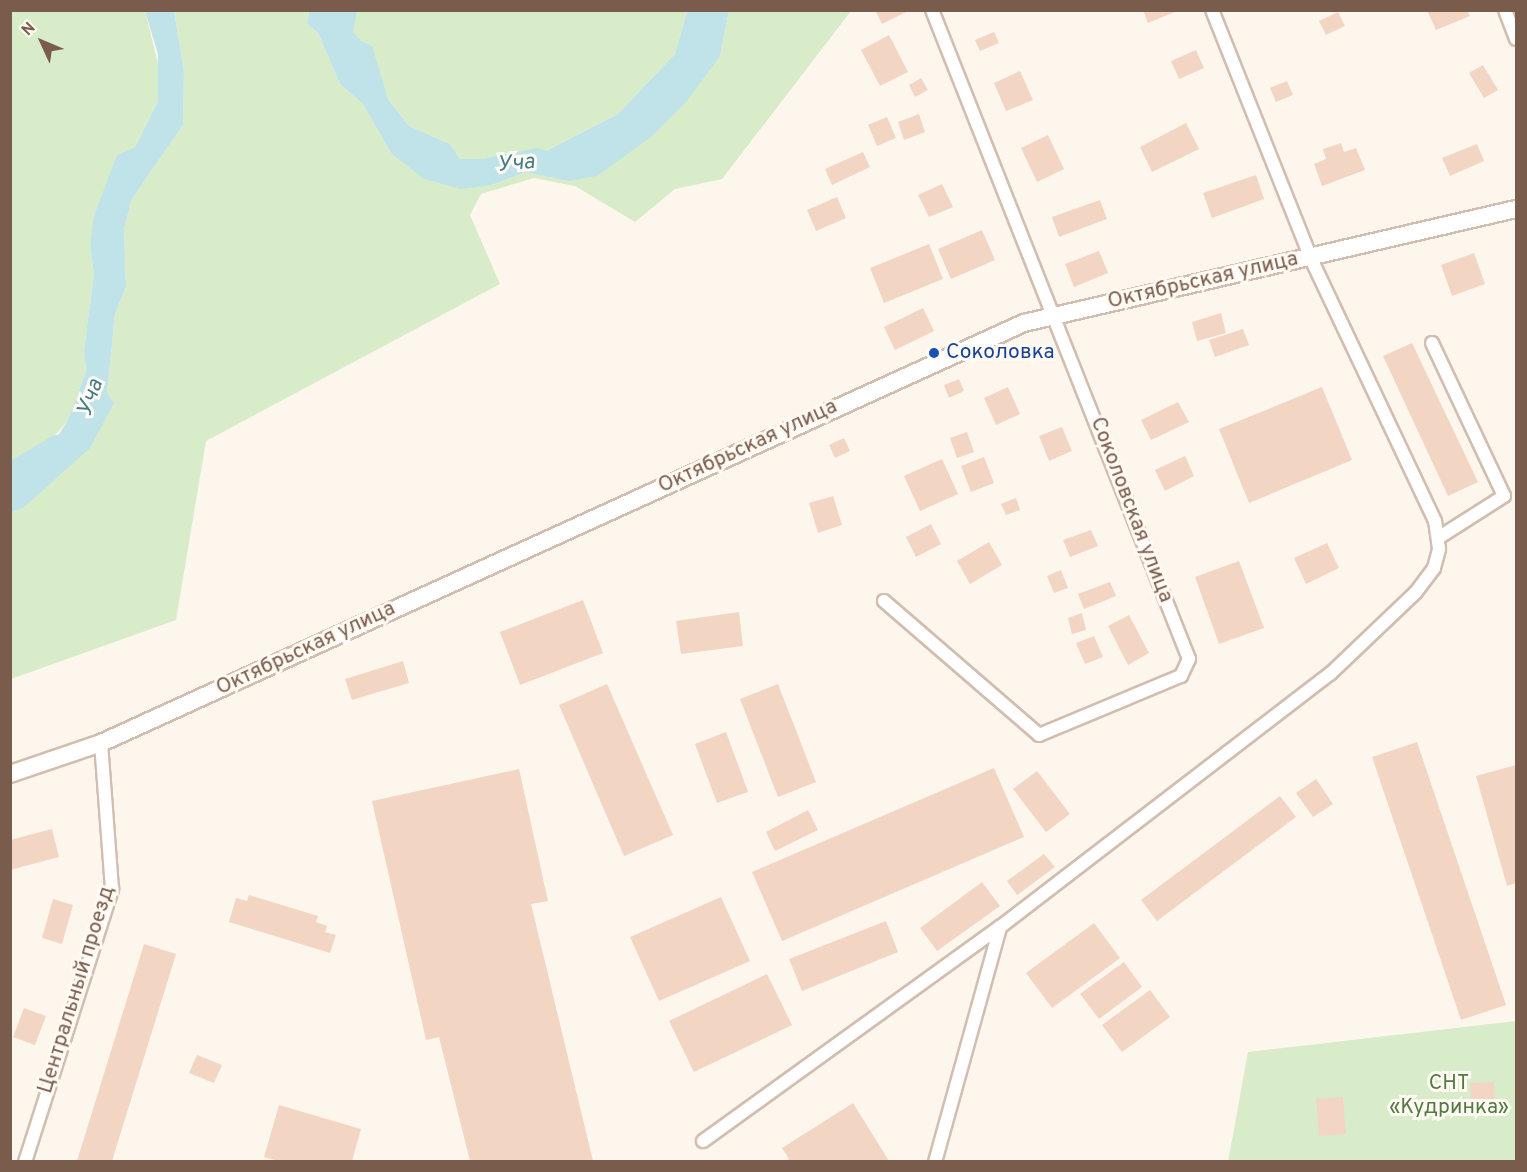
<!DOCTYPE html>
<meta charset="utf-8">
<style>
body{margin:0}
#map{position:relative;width:1527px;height:1172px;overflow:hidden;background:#fdf6ec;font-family:Overpass,sans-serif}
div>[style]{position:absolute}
.green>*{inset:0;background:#d8ecc9}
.water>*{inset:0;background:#bfe3e8}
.river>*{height:28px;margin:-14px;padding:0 14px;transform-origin:14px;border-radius:14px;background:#bfe3e8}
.building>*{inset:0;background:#f3d5c3}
.roads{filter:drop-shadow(2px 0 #d1beb0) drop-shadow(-2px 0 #d1beb0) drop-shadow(0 2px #d1beb0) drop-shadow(0 -2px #d1beb0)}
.minor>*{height:12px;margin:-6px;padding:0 6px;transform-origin:6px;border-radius:6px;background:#fff}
.tertiary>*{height:16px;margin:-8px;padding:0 8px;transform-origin:8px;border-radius:8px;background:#fff}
.dots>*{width:16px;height:16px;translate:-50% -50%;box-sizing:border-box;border:3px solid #fffaf3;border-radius:50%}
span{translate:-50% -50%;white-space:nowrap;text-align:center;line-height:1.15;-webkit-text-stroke:6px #fffaf3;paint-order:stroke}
.street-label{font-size:21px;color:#7a5c4d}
.transit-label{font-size:21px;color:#164399}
.left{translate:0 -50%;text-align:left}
.park-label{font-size:21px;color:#537a41}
.water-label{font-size:22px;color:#437c86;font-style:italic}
.frame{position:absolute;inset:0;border:12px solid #7a5c4d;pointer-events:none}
.north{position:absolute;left:12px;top:12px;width:60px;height:60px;-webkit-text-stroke:4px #fffaf3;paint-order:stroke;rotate:314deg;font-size:16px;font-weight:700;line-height:24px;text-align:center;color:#7a5c4d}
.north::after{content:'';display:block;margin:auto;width:21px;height:27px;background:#7a5c4d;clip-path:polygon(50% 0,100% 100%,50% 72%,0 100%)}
</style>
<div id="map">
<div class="green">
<i style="clip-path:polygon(11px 11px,145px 11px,161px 76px,158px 101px,135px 147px,117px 155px,90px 246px,94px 274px,84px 350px,86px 372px,67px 422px,22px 471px,11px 471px)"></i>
<i style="clip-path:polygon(174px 11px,309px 11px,307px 24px,318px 33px,340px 84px,363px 104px,391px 153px,492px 185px,526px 172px,542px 172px,552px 178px,720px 56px,729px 11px,851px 11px,722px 179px,675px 189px,635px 222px,575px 186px,534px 178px,481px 194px,470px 215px,500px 284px,206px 441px,176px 620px,11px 679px,10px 512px,23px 508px,107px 394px,115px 314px,126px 287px,124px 229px,132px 199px,183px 125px,184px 72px)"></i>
<i style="clip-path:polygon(355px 11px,687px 11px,675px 54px,618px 114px,546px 151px,482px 159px,460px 159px,450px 144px,409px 126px,388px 99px,381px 79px,353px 32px)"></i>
<i style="clip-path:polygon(1516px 1021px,1516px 1161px,1228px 1162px,1248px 1052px)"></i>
</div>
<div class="water">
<i style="clip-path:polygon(145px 11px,174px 11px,184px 72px,183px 125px,132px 199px,124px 229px,126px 287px,115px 314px,107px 394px,114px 403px,90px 448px,23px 508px,11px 512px,11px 471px,22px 471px,55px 440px,67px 422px,86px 372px,84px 350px,94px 274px,90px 246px,94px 216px,117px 155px,135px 147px,158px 101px,158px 54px)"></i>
<i style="clip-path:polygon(309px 11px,357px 11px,353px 32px,361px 41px,372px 46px,388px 99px,409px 126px,450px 144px,460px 159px,482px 159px,537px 148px,546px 151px,618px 114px,675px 54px,687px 11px,729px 11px,720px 56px,687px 101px,651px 137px,597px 176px,569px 181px,526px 172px,492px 185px,461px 189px,424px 179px,391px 153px,363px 104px,340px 84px,318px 33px,307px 24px)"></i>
</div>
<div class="river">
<i style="left:10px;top:477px;width:56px;rotate:-30.3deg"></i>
</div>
<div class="building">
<i style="clip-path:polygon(875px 10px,910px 10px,882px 24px)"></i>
<i style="clip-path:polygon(1143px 10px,1177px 10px,1177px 11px,1148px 23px)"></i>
<i style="clip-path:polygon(1427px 10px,1467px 10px,1470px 16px,1436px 30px)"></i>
<i style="clip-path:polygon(1338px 12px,1345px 26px,1326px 35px,1319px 21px)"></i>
<i style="clip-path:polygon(994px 32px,999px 43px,980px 51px,975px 40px)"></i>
<i style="clip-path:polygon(889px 35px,908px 72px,880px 86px,861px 50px)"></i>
<i style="clip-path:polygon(1196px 50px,1204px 68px,1179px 79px,1171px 61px)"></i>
<i style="clip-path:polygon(1483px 65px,1498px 90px,1484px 98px,1469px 73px)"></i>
<i style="clip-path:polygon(1020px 71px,1033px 100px,1006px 111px,994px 83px)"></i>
<i style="clip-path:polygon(921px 78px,928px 90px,915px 97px,909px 85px)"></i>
<i style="clip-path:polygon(1287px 81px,1293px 95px,1276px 102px,1270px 88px)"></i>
<i style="clip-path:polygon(919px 114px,925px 132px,904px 140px,898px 122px)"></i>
<i style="clip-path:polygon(887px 117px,896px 138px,877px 146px,868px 125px)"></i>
<i style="clip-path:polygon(1186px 123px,1199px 149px,1152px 172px,1140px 147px)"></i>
<i style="clip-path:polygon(1048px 135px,1064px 169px,1037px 182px,1021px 148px)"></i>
<i style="clip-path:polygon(1341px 143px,1344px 152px,1356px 148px,1365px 170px,1322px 186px,1314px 164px,1326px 159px,1323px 149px)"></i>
<i style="clip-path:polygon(1477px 144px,1484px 161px,1450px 176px,1442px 158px)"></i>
<i style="clip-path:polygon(863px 152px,870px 167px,832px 185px,825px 169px)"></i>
<i style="clip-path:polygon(1256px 175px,1264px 199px,1212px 218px,1203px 193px)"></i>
<i style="clip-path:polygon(942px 184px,953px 207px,929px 217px,918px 195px)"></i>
<i style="clip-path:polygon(837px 197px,846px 218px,816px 231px,807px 210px)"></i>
<i style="clip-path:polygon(1100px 200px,1107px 219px,1059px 237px,1052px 217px)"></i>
<i style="clip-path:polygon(982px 230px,995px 260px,951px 279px,938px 249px)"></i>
<i style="clip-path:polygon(929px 244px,943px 279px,884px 303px,870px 268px)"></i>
<i style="clip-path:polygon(1099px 251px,1108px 273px,1074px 287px,1065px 264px)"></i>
<i style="clip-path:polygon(1474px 253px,1485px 284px,1452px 296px,1441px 265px)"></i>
<i style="clip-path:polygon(923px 308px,934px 331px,895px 350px,884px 327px)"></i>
<i style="clip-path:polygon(1221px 313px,1226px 333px,1197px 341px,1192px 322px)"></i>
<i style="clip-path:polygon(1243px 329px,1249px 345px,1215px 357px,1209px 340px)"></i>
<i style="clip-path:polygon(1412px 343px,1478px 482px,1448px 496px,1383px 356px)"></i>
<i style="clip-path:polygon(959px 379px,964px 391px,949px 398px,944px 385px)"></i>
<i style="clip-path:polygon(1008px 387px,1020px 414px,996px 425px,984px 398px)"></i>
<i style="clip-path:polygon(1322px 387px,1352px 460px,1249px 503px,1219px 429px)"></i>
<i style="clip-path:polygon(1178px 402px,1189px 422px,1151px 440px,1141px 420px)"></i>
<i style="clip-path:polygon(1062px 427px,1072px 451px,1049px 461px,1039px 436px)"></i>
<i style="clip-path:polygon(967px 432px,974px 452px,957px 458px,950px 438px)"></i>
<i style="clip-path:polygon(844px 438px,850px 451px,835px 458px,829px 445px)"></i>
<i style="clip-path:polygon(1185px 456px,1194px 476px,1165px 491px,1155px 470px)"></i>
<i style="clip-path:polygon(984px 457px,994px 483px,971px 492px,961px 466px)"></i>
<i style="clip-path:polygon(942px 459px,958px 494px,920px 511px,904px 476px)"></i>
<i style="clip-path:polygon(833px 496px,842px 525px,818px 533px,809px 503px)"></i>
<i style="clip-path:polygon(1016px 498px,1020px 510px,1006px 515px,1001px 504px)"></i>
<i style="clip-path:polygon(931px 524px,941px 544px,916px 557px,906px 537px)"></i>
<i style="clip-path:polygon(1091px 530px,1098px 546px,1070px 557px,1063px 540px)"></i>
<i style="clip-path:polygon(989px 542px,1002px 565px,970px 584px,957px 561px)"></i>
<i style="clip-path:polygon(1327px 543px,1339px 568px,1306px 584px,1294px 558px)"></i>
<i style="clip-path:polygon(1239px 561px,1264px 628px,1219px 644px,1195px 577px)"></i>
<i style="clip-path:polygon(1061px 570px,1068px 588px,1054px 593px,1047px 576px)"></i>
<i style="clip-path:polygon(1110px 582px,1116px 596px,1084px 609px,1078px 594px)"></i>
<i style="clip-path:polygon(583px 600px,603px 653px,520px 685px,500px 632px)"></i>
<i style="clip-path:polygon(739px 612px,743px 646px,681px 654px,676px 621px)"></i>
<i style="clip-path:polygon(1082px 613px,1086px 630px,1072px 634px,1068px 618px)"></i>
<i style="clip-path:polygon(1129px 615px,1149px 653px,1128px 665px,1108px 626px)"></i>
<i style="clip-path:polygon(1094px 636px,1103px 657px,1085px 664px,1076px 643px)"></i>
<i style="clip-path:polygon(403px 661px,409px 683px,352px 700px,345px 679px)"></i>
<i style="clip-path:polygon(607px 684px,673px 835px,624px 856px,559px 705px)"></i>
<i style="clip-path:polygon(778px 684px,816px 782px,778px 797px,740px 699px)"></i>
<i style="clip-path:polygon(726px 732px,748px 792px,717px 803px,695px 744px)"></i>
<i style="clip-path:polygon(1417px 742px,1506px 1005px,1461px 1020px,1372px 757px)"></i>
<i style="clip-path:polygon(1516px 765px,1516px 883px,1507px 886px,1476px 776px)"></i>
<i style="clip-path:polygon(994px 768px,1024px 837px,782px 941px,752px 872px)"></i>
<i style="clip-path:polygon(519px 769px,548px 901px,531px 904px,593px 1161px,470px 1161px,439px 1037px,426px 1040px,372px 801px)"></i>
<i style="clip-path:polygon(1037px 771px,1070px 814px,1046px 832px,1013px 789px)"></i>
<i style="clip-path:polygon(1316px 779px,1333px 804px,1313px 817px,1296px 793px)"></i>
<i style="clip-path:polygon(1280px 796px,1296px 817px,1157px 921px,1141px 900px)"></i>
<i style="clip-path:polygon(808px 810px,818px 830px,775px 851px,766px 832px)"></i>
<i style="clip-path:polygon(52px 829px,59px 857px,10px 870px,10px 840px)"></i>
<i style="clip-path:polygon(1044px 854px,1055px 867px,1017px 895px,1007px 881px)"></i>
<i style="clip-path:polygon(982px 882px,1000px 906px,937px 951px,920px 928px)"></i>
<i style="clip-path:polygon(249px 895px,318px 916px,316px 922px,327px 926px,325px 932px,336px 935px,330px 953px,229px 922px,236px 898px,247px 901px)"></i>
<i style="clip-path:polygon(721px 897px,750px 961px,659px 1001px,630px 937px)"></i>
<i style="clip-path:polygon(53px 899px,73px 905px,62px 944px,42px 938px)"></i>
<i style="clip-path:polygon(886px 921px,898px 952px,802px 991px,789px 959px)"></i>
<i style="clip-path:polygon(1094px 923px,1120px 958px,1052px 1008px,1026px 973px)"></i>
<i style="clip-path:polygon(144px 944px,176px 954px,112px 1161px,77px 1161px)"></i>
<i style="clip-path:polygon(1124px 962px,1142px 987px,1099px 1019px,1080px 994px)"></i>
<i style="clip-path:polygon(767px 974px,792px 1025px,694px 1072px,669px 1021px)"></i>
<i style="clip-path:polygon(1150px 990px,1170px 1017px,1122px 1052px,1102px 1025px)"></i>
<i style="clip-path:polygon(24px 1008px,46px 1016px,35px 1045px,13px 1037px)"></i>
<i style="clip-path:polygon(197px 1055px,222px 1065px,214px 1083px,189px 1073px)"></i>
<i style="clip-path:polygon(1494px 1082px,1495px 1109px,1472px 1111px,1470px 1083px)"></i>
<i style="clip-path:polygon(1343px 1097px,1346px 1134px,1319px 1136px,1316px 1099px)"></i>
<i style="clip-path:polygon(853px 1103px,889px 1161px,786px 1161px,789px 1159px,782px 1148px)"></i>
<i style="clip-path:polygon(279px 1105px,361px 1129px,352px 1161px,278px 1161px,264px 1157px)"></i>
</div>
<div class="roads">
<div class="minor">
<i style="left:1505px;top:10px;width:31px;rotate:69deg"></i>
<i style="left:1432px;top:343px;width:169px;rotate:64.8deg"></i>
<i style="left:1504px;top:496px;width:78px;rotate:147.5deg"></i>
<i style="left:884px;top:601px;width:205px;rotate:40.8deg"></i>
<i style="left:1039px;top:735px;width:154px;rotate:-22.6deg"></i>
<i style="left:1181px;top:676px;width:19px;rotate:-65deg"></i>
<i style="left:1189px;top:659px;width:698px;rotate:-111.6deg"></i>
<i style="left:703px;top:1141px;width:366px;rotate:-35.8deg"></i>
<i style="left:1000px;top:927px;width:416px;rotate:-37.5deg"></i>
<i style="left:1330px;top:674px;width:119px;rotate:-43.6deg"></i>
<i style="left:1416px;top:592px;width:30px;rotate:-53deg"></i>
<i style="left:1434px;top:568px;width:20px;rotate:-75deg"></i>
<i style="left:1439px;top:549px;width:28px;rotate:-98deg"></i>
<i style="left:1435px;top:521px;width:293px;rotate:-115.3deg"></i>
<i style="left:1310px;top:256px;width:265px;rotate:-111.7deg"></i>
<i style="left:25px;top:1162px;width:287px;rotate:-72.3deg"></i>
<i style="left:112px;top:889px;width:146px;rotate:-94.3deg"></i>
<i style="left:935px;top:1162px;width:244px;rotate:-74.5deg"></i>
</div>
<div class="tertiary">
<i style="left:10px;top:774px;width:96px;rotate:-18.8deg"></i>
<i style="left:101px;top:743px;width:1014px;rotate:-24.47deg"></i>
<i style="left:1024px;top:323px;width:505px;rotate:-13.05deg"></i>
</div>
</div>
<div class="dots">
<i style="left:934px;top:353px;background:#1a4fb4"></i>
</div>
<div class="street-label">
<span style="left:1203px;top:281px;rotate:-13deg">Октябрьская улица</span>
<span style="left:748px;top:447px;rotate:-25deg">Октябрьская улица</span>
<span style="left:1131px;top:510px;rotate:69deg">Соколовская улица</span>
<span style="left:306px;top:649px;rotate:-25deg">Октябрьская улица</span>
<span style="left:77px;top:990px;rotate:-73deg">Центральный проезд</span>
</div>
<div class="transit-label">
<span class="left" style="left:946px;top:353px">Соколовка</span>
</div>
<div class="park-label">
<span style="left:1449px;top:1096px">СНТ<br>«Кудринка»</span>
</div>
<div class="water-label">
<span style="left:516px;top:164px;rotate:-5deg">Уча</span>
<span style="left:91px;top:398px;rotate:-70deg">Уча</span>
</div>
<div class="frame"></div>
<div class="north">N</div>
</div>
